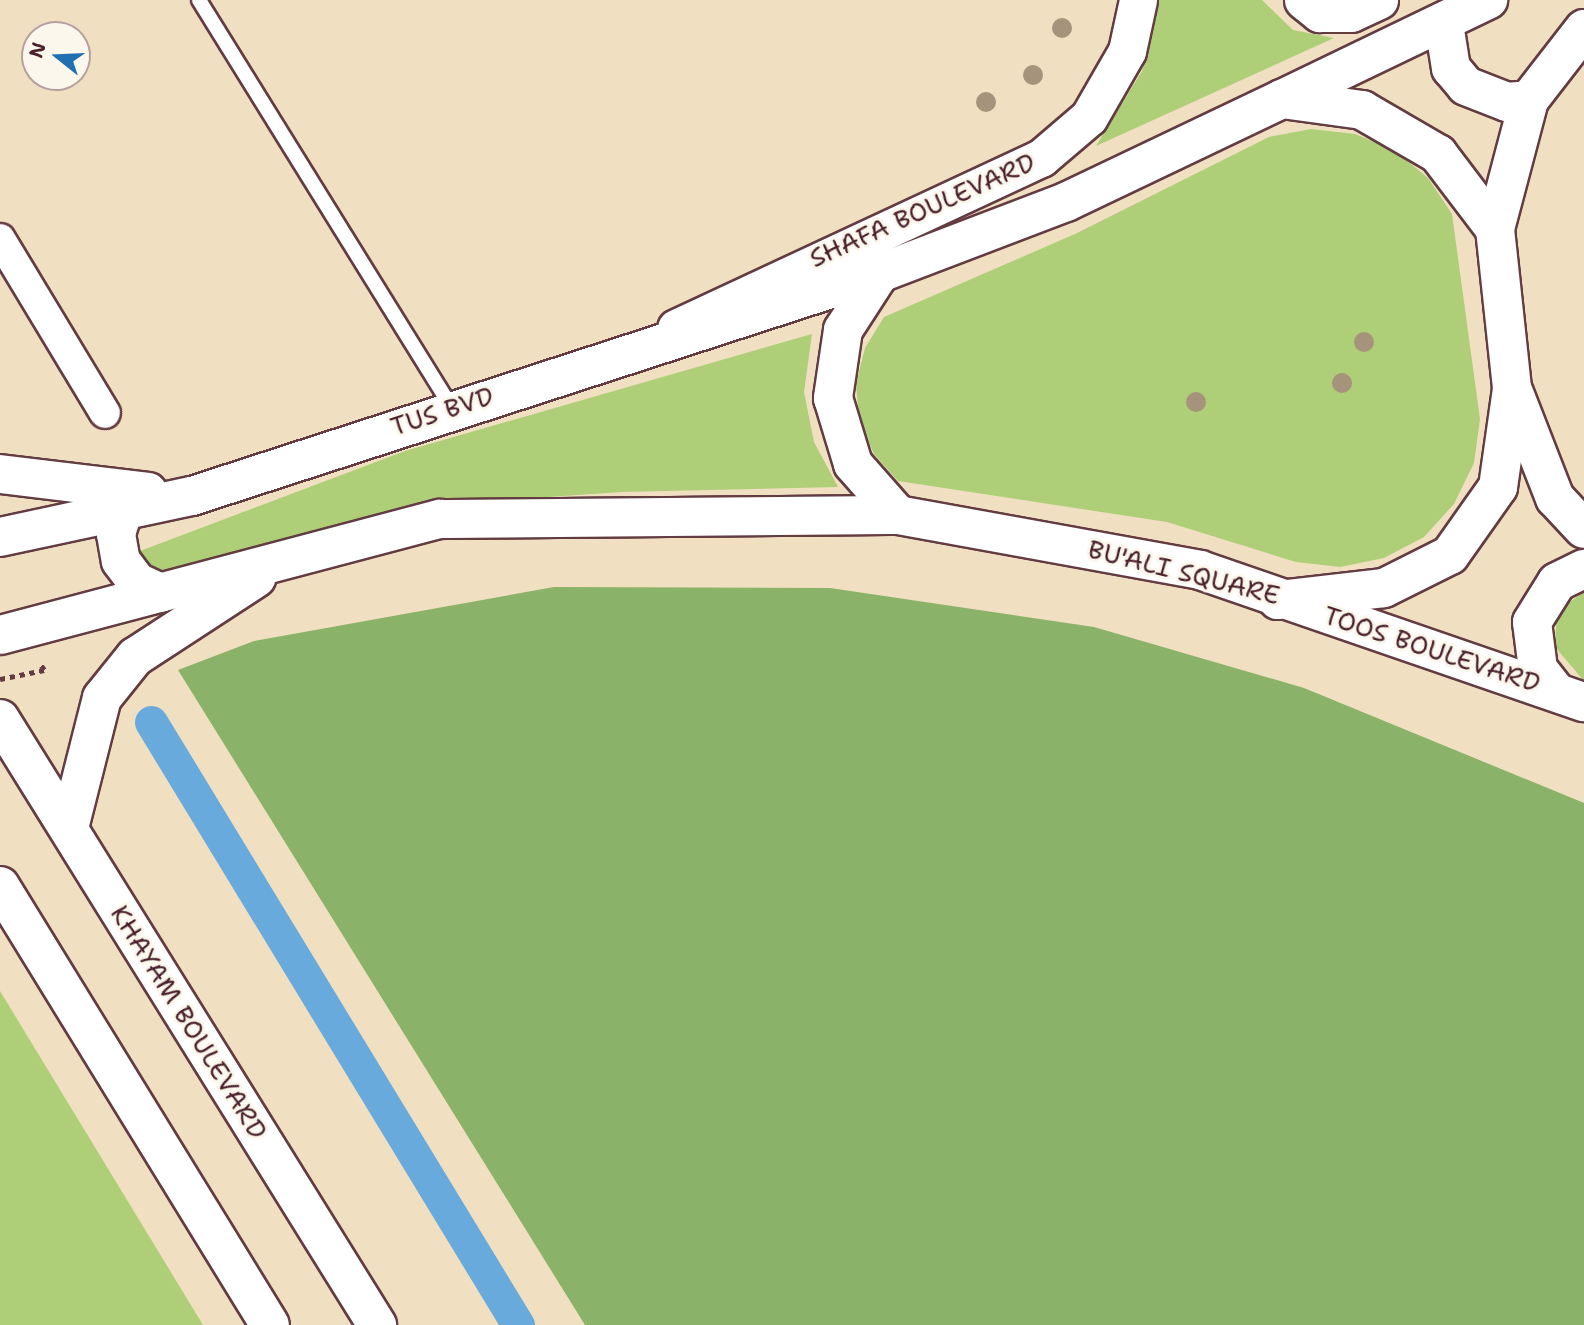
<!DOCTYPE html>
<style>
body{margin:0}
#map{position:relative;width:1584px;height:1325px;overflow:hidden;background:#f1dfc1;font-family:"Shantell Sans",sans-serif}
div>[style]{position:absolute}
.green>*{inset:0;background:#aecf78}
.forest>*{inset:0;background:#8ab268}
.canal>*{height:33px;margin:-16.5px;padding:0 16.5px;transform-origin:16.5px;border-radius:16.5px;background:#68aadc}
.path>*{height:4.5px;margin-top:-2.25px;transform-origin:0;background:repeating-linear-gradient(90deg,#633c42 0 5px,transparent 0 10px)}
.roads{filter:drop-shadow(2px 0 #633c42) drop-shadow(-2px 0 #633c42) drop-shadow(0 2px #633c42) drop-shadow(0 -2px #633c42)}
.service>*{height:14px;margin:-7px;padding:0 7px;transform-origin:7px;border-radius:7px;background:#fff}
.minor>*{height:30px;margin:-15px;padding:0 15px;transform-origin:15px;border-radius:15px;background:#fff}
.tertiary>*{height:37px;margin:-18.5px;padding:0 18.5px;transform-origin:18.5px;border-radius:18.5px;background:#fff}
.secondary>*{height:38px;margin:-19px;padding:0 19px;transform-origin:19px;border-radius:19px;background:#fff}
.primary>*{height:38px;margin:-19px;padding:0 19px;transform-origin:19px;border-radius:19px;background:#fff}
.trees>*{width:20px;height:20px;margin:-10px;border-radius:50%;background:#a6937b}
span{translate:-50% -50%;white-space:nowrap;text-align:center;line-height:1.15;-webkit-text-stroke:6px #fbf7ec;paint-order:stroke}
.street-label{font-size:26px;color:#4a1f2b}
.north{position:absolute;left:21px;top:21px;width:70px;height:70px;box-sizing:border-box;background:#fbf7ec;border:2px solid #b4a19f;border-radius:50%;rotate:288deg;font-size:19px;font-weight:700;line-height:28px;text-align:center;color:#4a1f2b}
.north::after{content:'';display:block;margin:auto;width:24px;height:32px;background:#1f6fb2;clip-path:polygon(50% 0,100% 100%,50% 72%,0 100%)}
</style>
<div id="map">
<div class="green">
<i style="clip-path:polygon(1159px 0,1262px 0,1293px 30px,1334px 38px,1096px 146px,1142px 71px)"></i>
<i style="clip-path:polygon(1311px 129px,1355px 134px,1394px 150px,1428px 178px,1452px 214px,1480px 419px,1474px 463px,1454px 504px,1424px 537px,1384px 558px,1340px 567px,1296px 562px,1167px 522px,898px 481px,874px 454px,859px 420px,856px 384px,865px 348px,884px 317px,1075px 234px,1269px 137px)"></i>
<i style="clip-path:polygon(812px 334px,804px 392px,814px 442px,838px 487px,622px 492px,432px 505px,152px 575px,140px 551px,405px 451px)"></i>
<i style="clip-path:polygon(1584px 592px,1584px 681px,1555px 647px,1557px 611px)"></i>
<i style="clip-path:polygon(0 991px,203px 1325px,0 1325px)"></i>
</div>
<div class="forest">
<i style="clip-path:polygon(554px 587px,830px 588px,1094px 627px,1304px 688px,1584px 803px,1584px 1325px,585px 1325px,178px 670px,254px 641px)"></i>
</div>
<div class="canal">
<i style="left:151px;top:722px;width:706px;rotate:58.67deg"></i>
</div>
<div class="path">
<i style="left:0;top:679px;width:45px;rotate:-11.6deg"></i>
<i style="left:44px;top:670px;width:9px;rotate:-122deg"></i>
</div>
<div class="roads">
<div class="service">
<i style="left:199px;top:0;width:480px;rotate:58.2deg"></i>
</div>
<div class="minor">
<i style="left:0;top:239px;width:203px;rotate:58.9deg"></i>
</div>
<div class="tertiary">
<i style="left:1303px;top:0;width:21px;rotate:39deg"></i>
<i style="left:1319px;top:13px;width:32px"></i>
<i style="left:1351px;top:13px;width:31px;rotate:-25deg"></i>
<i style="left:676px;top:328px;width:403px;rotate:-25deg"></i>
<i style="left:1041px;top:158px;width:63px;rotate:-40.5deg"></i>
<i style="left:1089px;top:117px;width:76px;rotate:-60.1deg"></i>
<i style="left:1127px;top:51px;width:52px;rotate:-77.8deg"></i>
</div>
<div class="secondary">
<i style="left:1444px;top:24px;width:45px;rotate:81deg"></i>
<i style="left:1451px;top:68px;width:23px;rotate:50deg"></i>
<i style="left:1466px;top:86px;width:44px;rotate:21.3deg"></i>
<i style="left:1507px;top:102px;width:22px;rotate:-5deg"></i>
<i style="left:1282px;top:99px;width:229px;rotate:-25.7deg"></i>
<i style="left:1495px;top:229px;width:133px;rotate:-75.2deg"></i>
<i style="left:1529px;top:100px;width:90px;rotate:-52.2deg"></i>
</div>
<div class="primary">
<i style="left:880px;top:273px;width:68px;rotate:123deg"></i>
<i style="left:843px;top:330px;width:69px;rotate:98.4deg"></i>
<i style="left:833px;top:398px;width:69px;rotate:73.1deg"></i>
<i style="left:853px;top:464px;width:68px;rotate:48.6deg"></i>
<i style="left:1514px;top:393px;width:113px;rotate:68.7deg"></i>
<i style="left:1555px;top:498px;width:42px;rotate:46.9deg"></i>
<i style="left:0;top:474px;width:149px;rotate:6.9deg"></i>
<i style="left:124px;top:509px;width:26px;rotate:108deg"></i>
<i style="left:116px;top:534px;width:27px;rotate:80deg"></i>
<i style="left:121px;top:561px;width:26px;rotate:53deg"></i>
<i style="left:137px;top:582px;width:26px;rotate:25deg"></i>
<i style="left:0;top:537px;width:196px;rotate:-12.1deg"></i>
<i style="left:192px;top:496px;width:723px;rotate:-17.96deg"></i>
<i style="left:880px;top:273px;width:199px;rotate:-20.9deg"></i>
<i style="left:1066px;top:202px;width:239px;rotate:-25.5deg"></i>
<i style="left:1282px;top:99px;width:81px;rotate:7.8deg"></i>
<i style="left:1362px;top:110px;width:88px;rotate:30.1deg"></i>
<i style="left:1438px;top:154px;width:94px;rotate:52.8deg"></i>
<i style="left:1495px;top:229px;width:161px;rotate:83.9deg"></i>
<i style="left:1512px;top:389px;width:99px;rotate:98.1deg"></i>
<i style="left:1498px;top:487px;width:83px;rotate:125.2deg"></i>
<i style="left:1450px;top:555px;width:74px;rotate:153.4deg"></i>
<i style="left:1384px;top:588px;width:107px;rotate:173.5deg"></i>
<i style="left:0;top:635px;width:455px;rotate:-14.8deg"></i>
<i style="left:440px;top:519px;width:458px;rotate:-0.5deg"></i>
<i style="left:898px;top:515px;width:307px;rotate:10.3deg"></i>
<i style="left:1200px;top:570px;width:406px;rotate:19deg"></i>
<i style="left:1553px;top:688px;width:24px;rotate:-128deg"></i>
<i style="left:1538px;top:669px;width:47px;rotate:-97.3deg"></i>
<i style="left:1532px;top:622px;width:47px;rotate:-58deg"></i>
<i style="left:1557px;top:582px;width:30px;rotate:-26deg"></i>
<i style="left:0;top:719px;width:714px;rotate:58.11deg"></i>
<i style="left:69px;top:828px;width:134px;rotate:-75.8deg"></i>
<i style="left:102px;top:698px;width:53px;rotate:-51.2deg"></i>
<i style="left:135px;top:657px;width:145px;rotate:-33.1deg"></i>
<i style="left:0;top:886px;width:515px;rotate:58.41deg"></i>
</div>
</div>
<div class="trees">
<i style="left:1062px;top:28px"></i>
<i style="left:1033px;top:75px"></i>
<i style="left:986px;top:102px"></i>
<i style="left:1364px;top:342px"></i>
<i style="left:1342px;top:383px"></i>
<i style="left:1196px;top:402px"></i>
</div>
<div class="street-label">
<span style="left:922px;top:210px;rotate:-24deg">SHAFA BOULEVARD</span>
<span style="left:442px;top:411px;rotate:-18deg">TUS BVD</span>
<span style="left:1184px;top:572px;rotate:14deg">BU'ALI SQUARE</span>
<span style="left:1432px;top:649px;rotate:18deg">TOOS BOULEVARD</span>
<span style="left:189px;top:1022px;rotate:58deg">KHAYAM BOULEVARD</span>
</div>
<div class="north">N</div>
</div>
